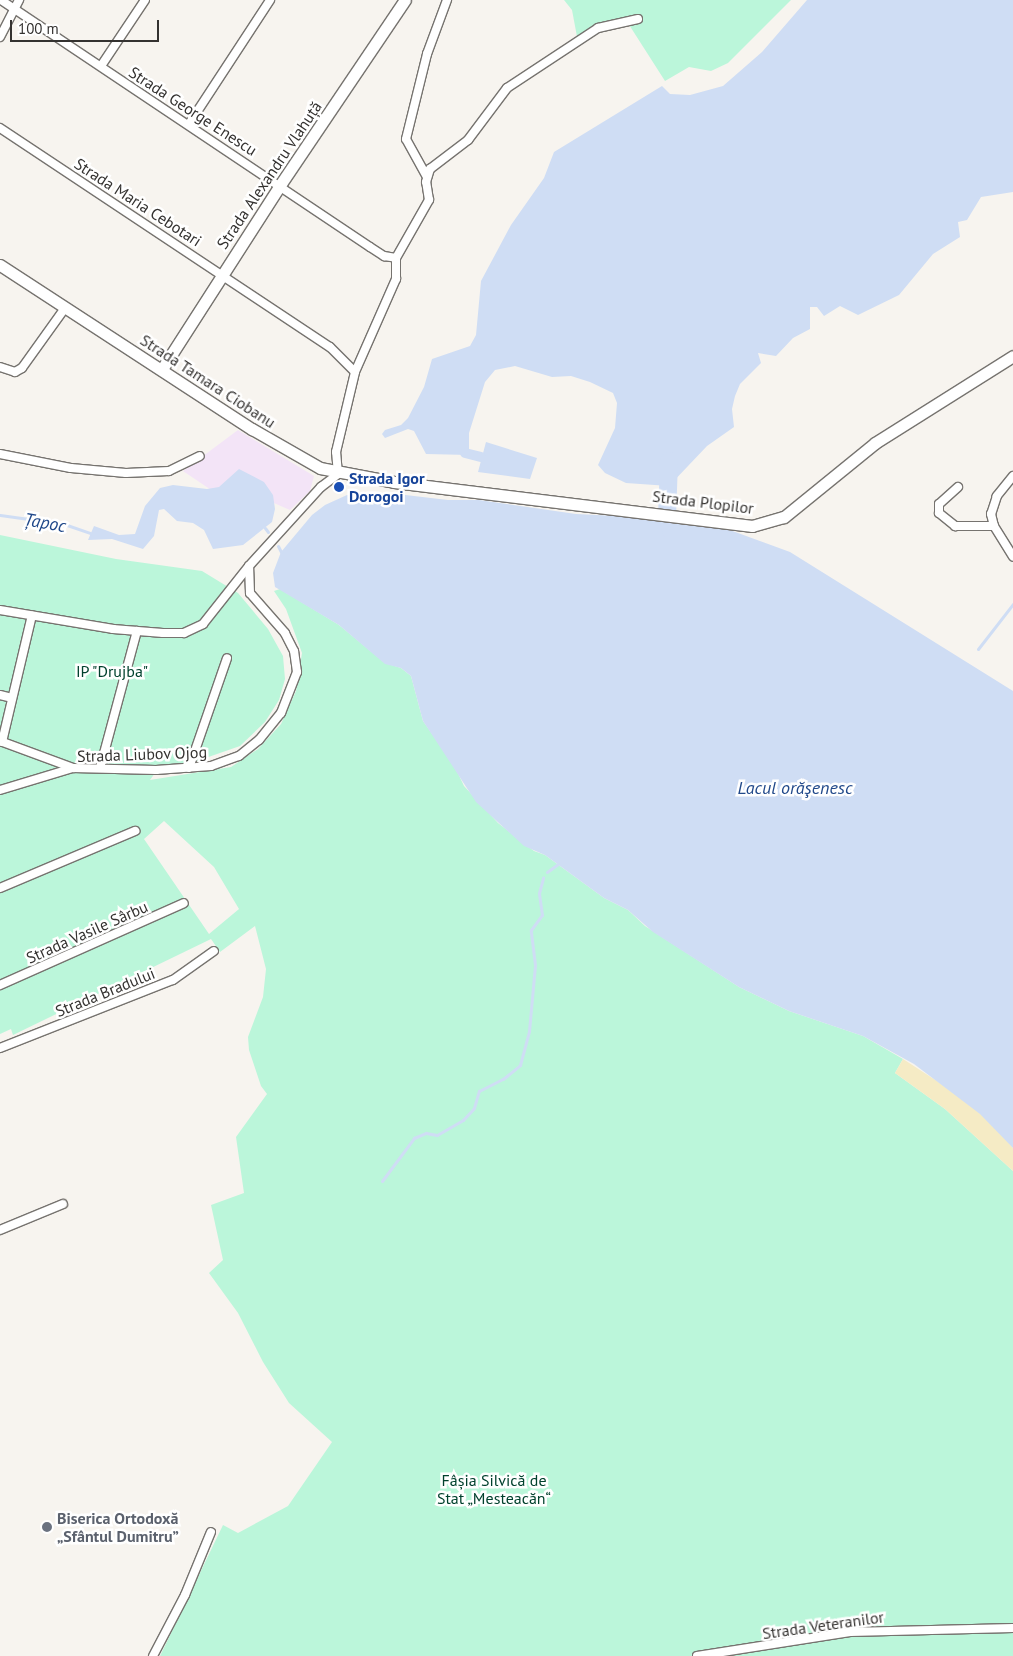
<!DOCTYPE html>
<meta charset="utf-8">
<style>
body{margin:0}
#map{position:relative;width:1013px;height:1656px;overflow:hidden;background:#f7f4ef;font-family:"PT Sans",sans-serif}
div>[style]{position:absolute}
.industrial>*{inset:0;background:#f3e4f7}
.green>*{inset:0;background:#bbf6da}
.sand>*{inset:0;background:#f5ebc5}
.water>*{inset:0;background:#cfddf4}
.stream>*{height:3px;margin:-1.5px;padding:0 1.5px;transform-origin:1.5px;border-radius:1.5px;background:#cfddf4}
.canal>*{height:10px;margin:-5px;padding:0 5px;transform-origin:5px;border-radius:5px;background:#cfddf4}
.river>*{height:18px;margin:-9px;padding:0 9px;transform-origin:9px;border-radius:9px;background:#cfddf4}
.roads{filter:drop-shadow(1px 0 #76736f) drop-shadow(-1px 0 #76736f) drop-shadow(0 1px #76736f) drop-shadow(0 -1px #76736f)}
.street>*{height:8px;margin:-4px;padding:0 4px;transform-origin:4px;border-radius:4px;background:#fff}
.secondary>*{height:11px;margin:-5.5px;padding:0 5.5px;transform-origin:5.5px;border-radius:5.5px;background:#fff}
.dots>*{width:14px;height:14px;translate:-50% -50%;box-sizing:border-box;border:2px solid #fff;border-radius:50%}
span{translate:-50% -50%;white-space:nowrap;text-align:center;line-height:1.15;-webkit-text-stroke:5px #fff;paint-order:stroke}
.street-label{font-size:16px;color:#343230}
.transit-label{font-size:16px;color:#164399;font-weight:700}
.left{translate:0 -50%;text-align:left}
.park-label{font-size:16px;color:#00412d}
.worship-label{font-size:16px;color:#5b616d;font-weight:700}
.water-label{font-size:18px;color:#21498a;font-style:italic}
.scale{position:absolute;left:10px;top:20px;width:149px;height:22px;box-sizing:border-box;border:2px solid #343230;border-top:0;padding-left:6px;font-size:15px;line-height:18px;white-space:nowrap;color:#343230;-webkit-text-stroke:4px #fff;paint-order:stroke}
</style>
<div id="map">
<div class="industrial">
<i style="clip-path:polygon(238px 430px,314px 476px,310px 491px,290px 510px,267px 500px,226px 500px,183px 471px)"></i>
</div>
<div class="green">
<i style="clip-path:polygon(564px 0,791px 0,728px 63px,711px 71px,689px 67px,665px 81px,626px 20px,598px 28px,578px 42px,572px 10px)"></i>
<i style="clip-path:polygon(evenodd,0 535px,116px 559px,202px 571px,238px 593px,268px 629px,283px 656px,285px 679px,279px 700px,265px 722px,240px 746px,197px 761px,195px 770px,155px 773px,150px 780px,231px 767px,258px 749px,281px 724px,296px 691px,302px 653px,286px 609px,274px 591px,280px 589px,339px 625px,385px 663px,401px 668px,411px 676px,423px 721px,454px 765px,464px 786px,498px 823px,534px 851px,545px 855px,604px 898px,628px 910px,645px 926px,739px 987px,789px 1011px,863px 1036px,903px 1059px,895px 1073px,945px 1109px,1013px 1171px,1013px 1656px,160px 1656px,223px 1525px,238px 1533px,288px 1506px,332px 1442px,289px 1403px,263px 1362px,238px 1313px,209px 1273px,223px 1260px,211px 1205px,244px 1193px,236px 1137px,267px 1094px,261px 1086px,249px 1050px,248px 1037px,263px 997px,266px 969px,255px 926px,220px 952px,211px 939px,13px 1035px,11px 1029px,0 1034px,0 535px,164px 821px,214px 867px,239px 909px,209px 934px,144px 839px,164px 821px)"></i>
</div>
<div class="sand">
<i style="clip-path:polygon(903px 1059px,980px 1109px,1013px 1148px,1013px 1171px,945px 1109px,895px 1073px)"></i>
</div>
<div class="water">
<i style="clip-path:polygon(807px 0,1013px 0,1013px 192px,981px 197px,967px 220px,958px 222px,960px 237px,933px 254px,899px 295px,858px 315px,840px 306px,824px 316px,817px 307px,810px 307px,810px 329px,793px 338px,776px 356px,758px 353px,761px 363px,740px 384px,735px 396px,732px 409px,734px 427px,707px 446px,669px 486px,626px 483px,605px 473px,598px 465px,615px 428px,617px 403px,613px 393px,590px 382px,571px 376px,552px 377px,515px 366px,495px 370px,485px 382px,469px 433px,469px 455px,426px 454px,414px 431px,408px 429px,385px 438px,382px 434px,385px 430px,401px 425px,408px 418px,424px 387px,432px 359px,470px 346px,476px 335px,481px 281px,511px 225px,544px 178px,554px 152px,662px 86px,670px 94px,690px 95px,723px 86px,762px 52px)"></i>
<i style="clip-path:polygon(486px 442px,537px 458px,530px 479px,478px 472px)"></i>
<i style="clip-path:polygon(239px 469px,264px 482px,273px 495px,275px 509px,272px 522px,243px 545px,213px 549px,204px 530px,193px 523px,177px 521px,164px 509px,159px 510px,154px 536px,143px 549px,112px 539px,88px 540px,94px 526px,119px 535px,135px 534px,145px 506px,160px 488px,173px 485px,207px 489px,219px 487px)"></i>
<i style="clip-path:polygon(347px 495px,397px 494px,448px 500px,479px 500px,576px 514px,677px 519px,727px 529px,790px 552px,1013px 691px,1013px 1148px,980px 1114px,914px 1064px,863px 1036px,789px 1011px,739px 987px,653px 932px,628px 910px,604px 898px,545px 855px,524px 846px,476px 802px,423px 721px,411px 676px,401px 668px,385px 664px,339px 625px,275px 587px,273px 573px,281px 552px,312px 515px,325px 505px)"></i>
</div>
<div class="stream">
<i style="left:0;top:515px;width:65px;rotate:8deg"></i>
<i style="left:64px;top:524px;width:28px;rotate:19deg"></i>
<i style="left:265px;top:528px;width:5px;rotate:53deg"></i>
<i style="left:278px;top:546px;width:7px;rotate:63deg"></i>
<i style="left:978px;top:649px;width:57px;rotate:-52.1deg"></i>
<i style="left:547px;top:872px;width:14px;rotate:-36deg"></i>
<i style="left:382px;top:1181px;width:54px;rotate:-53.3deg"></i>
<i style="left:414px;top:1138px;width:13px;rotate:-23deg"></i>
<i style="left:426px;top:1133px;width:11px;rotate:10deg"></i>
<i style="left:437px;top:1135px;width:30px;rotate:-30deg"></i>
<i style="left:463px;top:1120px;width:16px;rotate:-47deg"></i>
<i style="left:474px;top:1108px;width:18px;rotate:-74deg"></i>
<i style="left:479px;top:1091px;width:27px;rotate:-27deg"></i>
<i style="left:503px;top:1079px;width:22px;rotate:-39deg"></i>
<i style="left:520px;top:1065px;width:35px;rotate:-75deg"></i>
<i style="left:529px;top:1031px;width:66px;rotate:-84.8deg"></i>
<i style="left:535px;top:965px;width:35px;rotate:-97deg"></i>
<i style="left:531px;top:930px;width:19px;rotate:-54deg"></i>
<i style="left:542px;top:915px;width:22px;rotate:-98deg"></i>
<i style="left:539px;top:893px;width:16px;rotate:-75deg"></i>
</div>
<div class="canal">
<i style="left:465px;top:453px;width:16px;rotate:14deg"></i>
</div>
<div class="river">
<i style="left:669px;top:461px;width:58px;rotate:92deg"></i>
<i style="left:667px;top:519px;width:14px;rotate:69deg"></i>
</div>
<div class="roads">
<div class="street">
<i style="left:1px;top:0;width:444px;rotate:33.8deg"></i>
<i style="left:370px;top:247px;width:17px;rotate:33deg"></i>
<i style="left:384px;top:256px;width:12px;rotate:9deg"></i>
<i style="left:0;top:37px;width:42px;rotate:-62.8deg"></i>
<i style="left:101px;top:66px;width:79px;rotate:-56.3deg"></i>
<i style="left:189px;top:124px;width:148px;rotate:-56.8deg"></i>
<i style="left:0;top:128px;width:396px;rotate:33.6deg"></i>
<i style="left:330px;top:347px;width:35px;rotate:45deg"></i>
<i style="left:427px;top:177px;width:43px;rotate:-118.9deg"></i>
<i style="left:406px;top:139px;width:88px;rotate:-76.1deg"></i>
<i style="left:427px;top:54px;width:58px;rotate:-69.7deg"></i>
<i style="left:0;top:367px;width:16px;rotate:18deg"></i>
<i style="left:15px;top:372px;width:8px;rotate:-30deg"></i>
<i style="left:22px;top:368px;width:74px;rotate:-54.4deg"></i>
<i style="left:0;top:454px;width:72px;rotate:11.2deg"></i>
<i style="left:71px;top:468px;width:55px;rotate:5.2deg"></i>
<i style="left:126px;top:473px;width:43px;rotate:-2.7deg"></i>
<i style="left:169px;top:471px;width:34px;rotate:-26deg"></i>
<i style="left:1013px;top:476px;width:26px;rotate:129deg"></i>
<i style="left:997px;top:496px;width:19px;rotate:108deg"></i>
<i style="left:991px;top:514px;width:12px;rotate:76deg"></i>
<i style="left:994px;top:526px;width:36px;rotate:58deg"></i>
<i style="left:958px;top:487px;width:25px;rotate:138deg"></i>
<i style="left:939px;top:504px;width:9px;rotate:90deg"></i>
<i style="left:939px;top:513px;width:21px;rotate:39deg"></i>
<i style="left:955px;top:526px;width:39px"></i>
<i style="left:0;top:610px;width:115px;rotate:9.5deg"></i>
<i style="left:113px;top:629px;width:50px;rotate:4.6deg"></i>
<i style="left:163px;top:633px;width:21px"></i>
<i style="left:184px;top:633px;width:21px;rotate:-25deg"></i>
<i style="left:203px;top:624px;width:74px;rotate:-51.6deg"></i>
<i style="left:249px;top:566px;width:107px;rotate:-47.7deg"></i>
<i style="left:321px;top:487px;width:21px;rotate:-37deg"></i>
<i style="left:338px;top:474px;width:22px;rotate:-95deg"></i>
<i style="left:336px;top:452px;width:82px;rotate:-76.6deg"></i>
<i style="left:355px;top:372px;width:102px;rotate:-66.2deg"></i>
<i style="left:396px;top:279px;width:21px;rotate:-90deg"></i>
<i style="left:396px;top:258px;width:67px;rotate:-60.4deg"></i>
<i style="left:429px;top:200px;width:18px;rotate:-99deg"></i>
<i style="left:426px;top:182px;width:14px;rotate:-73deg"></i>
<i style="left:430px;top:169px;width:48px;rotate:-37.3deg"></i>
<i style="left:468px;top:140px;width:65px;rotate:-53.1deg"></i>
<i style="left:507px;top:88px;width:109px;rotate:-33.4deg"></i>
<i style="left:598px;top:28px;width:41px;rotate:-12.7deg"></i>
<i style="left:0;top:695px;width:12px;rotate:14deg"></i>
<i style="left:0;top:741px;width:78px;rotate:20.3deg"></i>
<i style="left:2px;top:742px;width:130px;rotate:-76.7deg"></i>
<i style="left:100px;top:768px;width:142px;rotate:-74.9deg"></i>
<i style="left:189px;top:768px;width:116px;rotate:-70.9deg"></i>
<i style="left:0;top:790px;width:76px;rotate:-16.8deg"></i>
<i style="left:73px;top:768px;width:83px;rotate:1.4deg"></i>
<i style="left:156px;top:770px;width:55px;rotate:-4.2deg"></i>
<i style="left:211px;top:766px;width:30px;rotate:-20deg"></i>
<i style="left:239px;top:756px;width:26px;rotate:-39deg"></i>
<i style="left:259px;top:740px;width:35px;rotate:-51deg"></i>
<i style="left:281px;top:713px;width:44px;rotate:-68.7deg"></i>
<i style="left:297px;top:672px;width:21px;rotate:-98deg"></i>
<i style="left:294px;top:651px;width:20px;rotate:-117deg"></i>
<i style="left:285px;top:633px;width:53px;rotate:-131.2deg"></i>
<i style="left:250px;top:593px;width:27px;rotate:-92deg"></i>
<i style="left:0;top:888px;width:147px;rotate:-22.9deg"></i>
<i style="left:0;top:985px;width:201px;rotate:-24deg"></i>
<i style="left:0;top:1048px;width:186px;rotate:-21.5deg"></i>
<i style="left:173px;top:980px;width:50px;rotate:-35.3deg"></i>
<i style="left:0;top:1230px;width:68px;rotate:-22.4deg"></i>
<i style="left:153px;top:1656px;width:69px;rotate:-62.3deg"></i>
<i style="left:185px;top:1595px;width:68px;rotate:-67.6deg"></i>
<i style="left:697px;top:1656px;width:155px;rotate:-8.9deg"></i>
<i style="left:850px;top:1632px;width:163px;rotate:-1.4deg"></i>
</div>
<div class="secondary">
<i style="left:0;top:265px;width:301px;rotate:33.1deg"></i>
<i style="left:252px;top:429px;width:78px;rotate:29.8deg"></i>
<i style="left:320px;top:468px;width:75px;rotate:10.7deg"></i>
<i style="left:394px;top:482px;width:361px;rotate:7deg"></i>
<i style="left:752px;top:526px;width:33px;rotate:-16deg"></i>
<i style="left:784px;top:517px;width:117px;rotate:-39.1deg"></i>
<i style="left:875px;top:443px;width:163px;rotate:-32.2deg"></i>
<i style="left:162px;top:369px;width:219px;rotate:-57.3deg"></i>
<i style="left:280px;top:185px;width:223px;rotate:-56deg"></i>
</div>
</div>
<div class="dots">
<i style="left:339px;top:487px;background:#1a4fb4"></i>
<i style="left:47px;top:1527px;background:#6b7280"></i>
</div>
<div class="street-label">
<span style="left:193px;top:111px;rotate:33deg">Strada George Enescu</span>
<span style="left:269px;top:175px;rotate:-56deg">Strada Аlexandru Vlahuță</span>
<span style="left:138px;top:202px;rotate:33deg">Strada Maria Cebotari</span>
<span style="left:208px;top:381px;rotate:33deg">Strada Tamara Ciobanu</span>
<span style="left:703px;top:502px;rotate:7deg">Strada Plopilor</span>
<span style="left:142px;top:754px;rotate:-2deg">Strada Liubov Ojog</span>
<span style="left:87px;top:932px;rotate:-24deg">Strada Vasile Sârbu</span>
<span style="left:105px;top:992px;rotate:-22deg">Strada Bradului</span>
<span style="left:823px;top:1625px;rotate:-8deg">Strada Veteranilor</span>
</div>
<div class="transit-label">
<span class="left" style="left:349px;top:487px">Strada Igor<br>Dorogoi</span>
</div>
<div class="park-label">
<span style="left:112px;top:671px">IP "Drujba"</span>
<span style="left:494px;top:1489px">Fâșia Silvică de<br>Stat „Mesteacăn“</span>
</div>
<div class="worship-label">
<span class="left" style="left:57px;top:1527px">Biserica Ortodoxă<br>„Sfântul Dumitru”</span>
</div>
<div class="water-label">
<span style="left:45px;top:523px;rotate:10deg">Țapoc</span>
<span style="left:795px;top:788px">Lacul orăşenesc</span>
</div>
<div class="scale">100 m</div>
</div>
